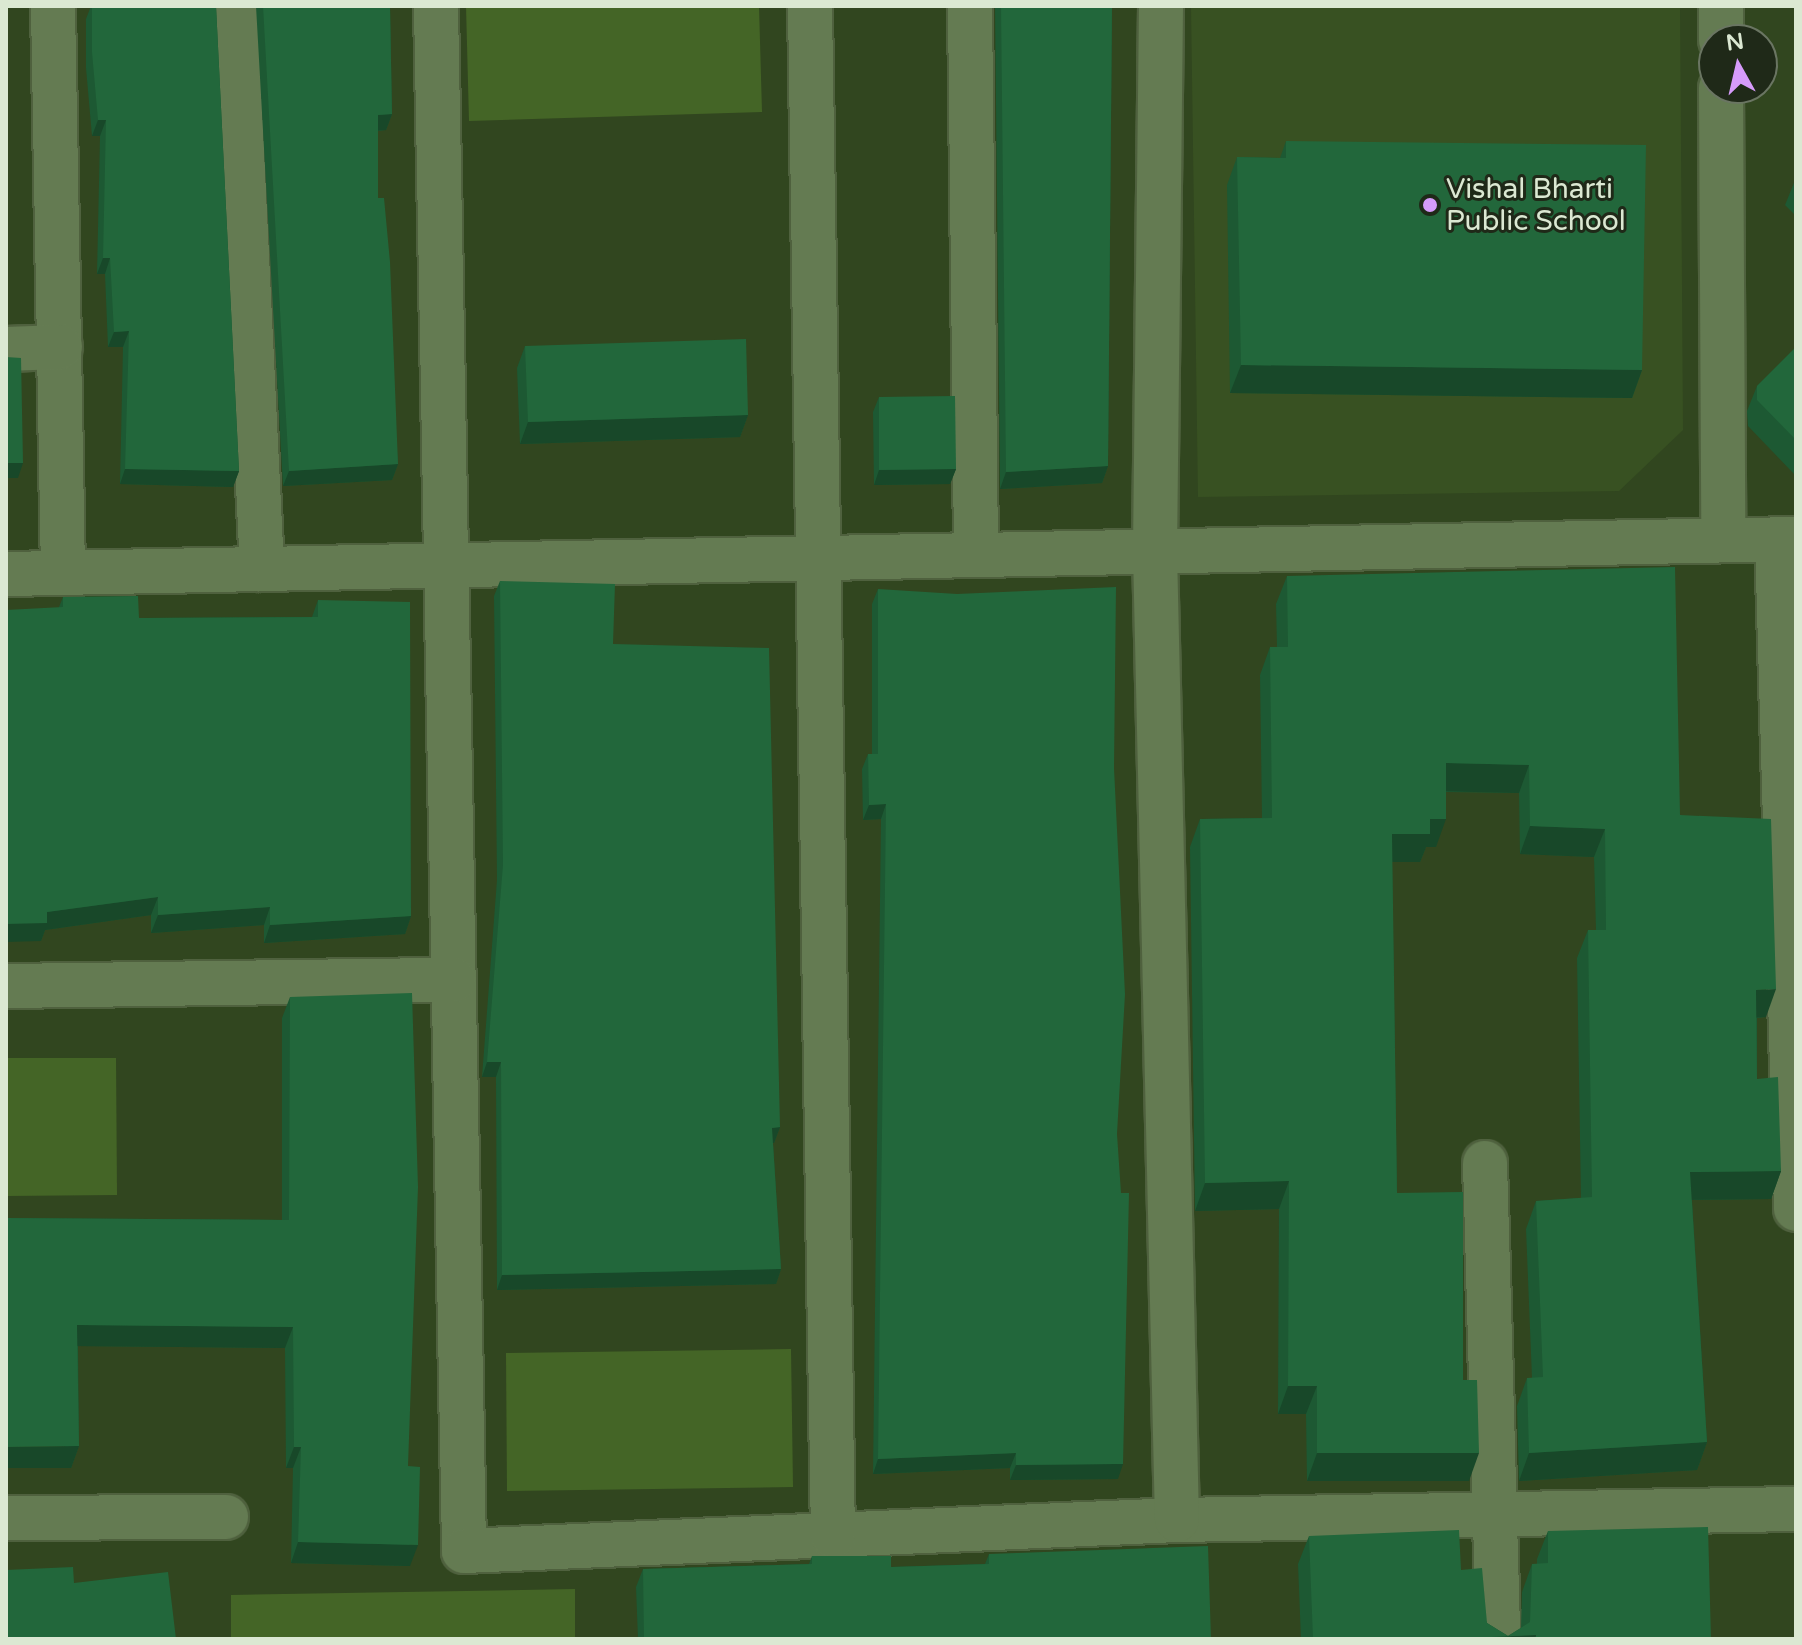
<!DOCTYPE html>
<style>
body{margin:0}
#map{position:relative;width:1802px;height:1645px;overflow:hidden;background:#31461f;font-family:"Varela Round",sans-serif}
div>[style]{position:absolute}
.built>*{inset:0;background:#385122}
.green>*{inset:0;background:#446526}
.roads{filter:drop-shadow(2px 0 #4f613e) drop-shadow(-2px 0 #4f613e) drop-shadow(0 2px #4f613e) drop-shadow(0 -2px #4f613e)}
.street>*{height:44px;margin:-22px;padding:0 22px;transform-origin:22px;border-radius:22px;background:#647b52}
.wall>*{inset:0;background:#1d5933}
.shaded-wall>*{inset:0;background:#184829}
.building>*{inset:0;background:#22673b}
.dots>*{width:22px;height:22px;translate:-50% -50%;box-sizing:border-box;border:4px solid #1f2918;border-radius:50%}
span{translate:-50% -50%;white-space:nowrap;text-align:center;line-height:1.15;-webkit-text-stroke:6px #1f2918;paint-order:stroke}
.poi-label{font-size:28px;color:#dbe8d2}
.left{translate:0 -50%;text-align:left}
.frame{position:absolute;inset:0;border:8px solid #dbe8d2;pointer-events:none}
.north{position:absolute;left:1698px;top:24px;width:80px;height:80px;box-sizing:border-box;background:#1f2918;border:2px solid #6a7562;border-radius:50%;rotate:352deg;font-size:22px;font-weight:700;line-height:32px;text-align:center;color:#dbe8d2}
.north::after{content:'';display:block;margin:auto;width:28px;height:36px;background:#d69bfa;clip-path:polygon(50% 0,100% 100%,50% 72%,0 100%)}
</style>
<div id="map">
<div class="built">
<i style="clip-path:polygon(1191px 6px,1680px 6px,1683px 430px,1619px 491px,1198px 497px)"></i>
</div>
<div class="green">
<i style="clip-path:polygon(466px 6px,759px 6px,762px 112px,469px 121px)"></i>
<i style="clip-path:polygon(6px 1058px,116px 1058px,117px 1195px,6px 1196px)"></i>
<i style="clip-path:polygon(791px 1349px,793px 1487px,507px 1491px,506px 1353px)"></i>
<i style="clip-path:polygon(575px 1589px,575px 1639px,231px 1639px,231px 1595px)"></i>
</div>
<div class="roads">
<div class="street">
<i style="left:53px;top:6px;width:567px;rotate:88.99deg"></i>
<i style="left:235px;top:6px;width:564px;rotate:87.25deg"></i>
<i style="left:436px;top:6px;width:1545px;rotate:88.96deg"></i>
<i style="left:464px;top:1551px;width:714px;rotate:-2.49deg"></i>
<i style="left:1177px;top:1520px;width:619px;rotate:-1.02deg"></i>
<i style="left:810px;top:6px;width:1530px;rotate:89.14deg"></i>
<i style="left:970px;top:6px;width:549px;rotate:89.37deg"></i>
<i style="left:1161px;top:6px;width:546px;rotate:90.63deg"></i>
<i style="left:1155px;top:552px;width:968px;rotate:88.7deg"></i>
<i style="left:1721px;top:6px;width:34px;rotate:90deg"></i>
<i style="left:1721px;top:88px;width:452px;rotate:89.7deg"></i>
<i style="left:6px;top:349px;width:54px;rotate:-2.1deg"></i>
<i style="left:1777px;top:539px;width:670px;rotate:88.38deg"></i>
<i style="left:6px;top:574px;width:1790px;rotate:-1.12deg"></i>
<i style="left:6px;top:986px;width:448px;rotate:-0.8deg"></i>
<i style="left:1485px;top:1163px;width:476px;rotate:88.4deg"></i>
<i style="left:6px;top:1518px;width:220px;rotate:-0.3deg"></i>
</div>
</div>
<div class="wall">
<i style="clip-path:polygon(91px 6px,216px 6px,239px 471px,233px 487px,120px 484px,123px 347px,108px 347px,105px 274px,97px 274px,100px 136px,92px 136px,86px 68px,86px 19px)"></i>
<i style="clip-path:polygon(256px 6px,390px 6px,392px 114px,386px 130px,378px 131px,378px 198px,398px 464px,392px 480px,283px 486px)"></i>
<i style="clip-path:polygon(995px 6px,1112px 6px,1108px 466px,1102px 483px,1000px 489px)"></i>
<i style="clip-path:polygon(1286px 141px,1642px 370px,1632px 398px,1230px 393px,1227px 185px,1237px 157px,1280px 158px)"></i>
<i style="clip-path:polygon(1796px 178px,1796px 216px,1785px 205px)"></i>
<i style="clip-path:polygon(525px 346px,748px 415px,740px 437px,520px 444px,517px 368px)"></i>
<i style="clip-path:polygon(1796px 347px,1796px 476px,1748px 426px,1747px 411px,1757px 386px)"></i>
<i style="clip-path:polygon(879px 397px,956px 469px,950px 484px,874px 485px,873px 412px)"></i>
<i style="clip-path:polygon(1287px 576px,1680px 815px,1766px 1017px,1757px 1018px,1757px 1079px,1781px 1171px,1771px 1199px,1692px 1200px,1707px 1442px,1697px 1470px,1519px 1481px,1517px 1406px,1527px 1378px,1532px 1378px,1526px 1229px,1536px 1201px,1581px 1198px,1577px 958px,1588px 930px,1596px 930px,1594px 857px,1520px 854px,1519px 793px,1446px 792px,1436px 847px,1426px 847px,1420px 862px,1392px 862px,1397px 1193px,1463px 1380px,1469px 1481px,1307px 1481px,1306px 1414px,1278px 1414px,1279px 1209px,1195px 1211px,1190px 847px,1200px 819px,1262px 818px,1260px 675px,1270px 647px,1277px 647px,1276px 604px)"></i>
<i style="clip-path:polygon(500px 581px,613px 644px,780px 1127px,774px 1143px,773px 1143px,781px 1269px,776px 1284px,497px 1290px,496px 1077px,482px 1077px,497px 880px,494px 596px)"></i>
<i style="clip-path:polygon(878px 589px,1114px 768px,1117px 1134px,1118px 1479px,1010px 1480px,1010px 1468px,873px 1474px,881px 819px,863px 820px,862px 769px,868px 754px,872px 754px,872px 604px)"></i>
<i style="clip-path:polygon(63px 597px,139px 618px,312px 617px,318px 600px,411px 916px,405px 934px,264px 943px,264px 925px,151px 933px,151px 915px,45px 930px,41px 941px,59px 607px)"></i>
<i style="clip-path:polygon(290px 997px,408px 1466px,410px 1566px,291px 1563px,293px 1468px,286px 1468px,285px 1348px,78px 1346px,79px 1446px,71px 1468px,6px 1218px,282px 1220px,282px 1018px)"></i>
<i style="clip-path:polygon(1548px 1531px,1711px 1639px,1301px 1639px,1298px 1564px,1309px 1536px,1461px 1570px,1487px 1623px,1508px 1636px,1521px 1628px,1522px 1592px,1532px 1564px,1537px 1564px,1537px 1559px)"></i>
<i style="clip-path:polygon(989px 1554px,1211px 1639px,638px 1639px,636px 1587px,643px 1569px,809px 1564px,812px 1556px,891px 1567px,985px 1564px)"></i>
</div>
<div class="shaded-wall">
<i style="clip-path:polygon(392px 114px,386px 130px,372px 131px,378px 115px)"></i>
<i style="clip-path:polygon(98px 120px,106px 120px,100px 136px,92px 136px)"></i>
<i style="clip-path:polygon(103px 258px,110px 258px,105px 274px,97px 274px)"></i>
<i style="clip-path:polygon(129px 331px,123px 347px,108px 347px,114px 332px)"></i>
<i style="clip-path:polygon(1241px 365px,1642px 370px,1632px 398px,1230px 393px)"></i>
<i style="clip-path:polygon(748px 415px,740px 437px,520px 444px,528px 422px)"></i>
<i style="clip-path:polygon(6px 463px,23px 463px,18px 478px,6px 478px)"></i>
<i style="clip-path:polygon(398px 464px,392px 480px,283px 486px,289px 471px)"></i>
<i style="clip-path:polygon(1108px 466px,1102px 483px,1000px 489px,1006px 472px)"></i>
<i style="clip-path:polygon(125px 469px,239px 471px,233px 487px,120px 484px)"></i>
<i style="clip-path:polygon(956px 469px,950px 484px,874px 485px,879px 470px)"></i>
<i style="clip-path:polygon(1446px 763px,1529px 765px,1519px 793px,1435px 791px)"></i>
<i style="clip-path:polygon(886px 804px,881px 819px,863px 820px,869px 805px)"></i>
<i style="clip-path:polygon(1430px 819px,1446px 819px,1436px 847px,1426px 847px,1420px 862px,1382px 862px,1392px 834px)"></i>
<i style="clip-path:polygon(1530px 826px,1605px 829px,1594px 857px,1520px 854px)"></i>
<i style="clip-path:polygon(158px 897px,151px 915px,45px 930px,41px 941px,6px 942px,6px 924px,47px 912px)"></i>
<i style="clip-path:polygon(270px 907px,264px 925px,151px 933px,158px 915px)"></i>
<i style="clip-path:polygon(411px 916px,405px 934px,264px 943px,270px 925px)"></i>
<i style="clip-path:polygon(1776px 989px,1766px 1017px,1746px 1018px,1756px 990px)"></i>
<i style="clip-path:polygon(487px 1062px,501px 1062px,496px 1077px,482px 1077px)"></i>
<i style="clip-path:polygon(780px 1127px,774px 1143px,767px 1143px,772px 1128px)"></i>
<i style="clip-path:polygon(1781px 1171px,1771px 1199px,1680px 1200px,1690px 1172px)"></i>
<i style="clip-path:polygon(1289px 1181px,1279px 1209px,1195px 1211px,1205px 1183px)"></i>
<i style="clip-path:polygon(781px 1269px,776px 1284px,497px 1290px,502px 1275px)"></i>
<i style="clip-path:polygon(77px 1325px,293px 1327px,285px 1348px,70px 1346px)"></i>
<i style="clip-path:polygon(1288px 1386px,1317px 1386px,1306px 1414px,1278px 1414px)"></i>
<i style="clip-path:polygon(1707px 1442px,1697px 1470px,1519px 1481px,1529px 1453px)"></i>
<i style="clip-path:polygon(79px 1446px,71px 1468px,6px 1468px,6px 1447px)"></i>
<i style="clip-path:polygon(294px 1447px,301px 1447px,293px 1468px,286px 1468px)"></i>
<i style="clip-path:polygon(1016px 1453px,1010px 1468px,873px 1474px,878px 1459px)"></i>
<i style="clip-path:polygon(1317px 1453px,1479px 1453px,1469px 1481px,1307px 1481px)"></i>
<i style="clip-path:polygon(1123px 1464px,1118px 1479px,1010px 1480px,1016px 1465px)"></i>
<i style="clip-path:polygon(298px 1542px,418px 1545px,410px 1566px,291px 1563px)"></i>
<i style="clip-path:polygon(1536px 1635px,1535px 1639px,1447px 1639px)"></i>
</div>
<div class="building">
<i style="clip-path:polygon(92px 6px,216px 6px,239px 471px,125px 469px,129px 331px,114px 332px,110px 258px,103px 258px,106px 120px,98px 120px,92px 52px)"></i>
<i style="clip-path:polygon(263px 6px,390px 6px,392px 114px,378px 115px,378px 198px,384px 198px,390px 262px,398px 464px,289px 471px)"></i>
<i style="clip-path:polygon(1001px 6px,1112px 6px,1108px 466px,1006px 472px)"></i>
<i style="clip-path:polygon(1286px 141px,1646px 145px,1642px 370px,1241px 365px,1237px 157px,1286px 158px)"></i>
<i style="clip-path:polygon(746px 339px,748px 415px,528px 422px,525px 346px)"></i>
<i style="clip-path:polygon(1796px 347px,1796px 440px,1757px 400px,1757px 386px)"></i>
<i style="clip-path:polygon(6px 357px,21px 358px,23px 463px,6px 463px)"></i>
<i style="clip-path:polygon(955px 396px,956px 469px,879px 470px,879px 397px)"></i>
<i style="clip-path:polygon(1675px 567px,1680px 815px,1771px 819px,1776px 989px,1756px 990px,1757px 1079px,1778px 1077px,1781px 1171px,1690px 1172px,1707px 1442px,1529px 1453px,1527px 1378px,1543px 1377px,1536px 1201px,1592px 1197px,1588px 930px,1606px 930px,1605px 829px,1530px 826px,1529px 765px,1446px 763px,1446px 819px,1430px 819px,1430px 834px,1392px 834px,1397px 1193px,1463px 1192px,1463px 1380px,1477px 1380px,1479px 1453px,1317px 1453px,1317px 1386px,1288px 1386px,1289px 1181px,1205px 1183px,1200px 819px,1272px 818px,1270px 647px,1288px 647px,1287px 576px)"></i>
<i style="clip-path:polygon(500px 581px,615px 584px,613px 644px,769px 648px,780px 1127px,772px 1128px,781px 1269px,502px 1275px,501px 1062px,487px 1062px,503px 865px)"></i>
<i style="clip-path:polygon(1116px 587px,1114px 768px,1125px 994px,1117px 1134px,1121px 1193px,1129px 1193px,1123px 1464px,1016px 1465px,1016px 1453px,878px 1459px,886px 804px,869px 805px,868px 754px,878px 754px,878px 589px,957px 594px)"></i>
<i style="clip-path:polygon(138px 596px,139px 618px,318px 617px,318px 600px,410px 602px,411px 916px,270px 925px,270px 907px,158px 915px,158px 897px,47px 912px,47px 923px,6px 924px,6px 610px,63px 607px,63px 597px)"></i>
<i style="clip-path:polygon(412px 993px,418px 1187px,408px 1466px,420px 1467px,418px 1545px,298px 1542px,301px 1447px,294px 1447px,293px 1327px,77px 1325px,79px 1446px,6px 1447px,6px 1218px,289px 1220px,290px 997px)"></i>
<i style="clip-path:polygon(1708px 1527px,1711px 1639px,1536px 1639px,1536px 1635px,1447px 1639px,1313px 1639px,1309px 1536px,1459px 1530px,1461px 1570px,1482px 1568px,1487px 1623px,1508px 1636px,1530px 1622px,1532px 1564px,1548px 1563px,1548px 1531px)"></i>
<i style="clip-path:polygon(1208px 1546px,1211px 1639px,644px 1639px,643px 1569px,812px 1564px,812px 1556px,891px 1556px,891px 1567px,989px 1564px,989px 1554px)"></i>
<i style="clip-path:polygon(73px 1567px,74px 1583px,168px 1572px,176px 1639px,6px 1639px,6px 1570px)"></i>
</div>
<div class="dots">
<i style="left:1430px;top:205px;background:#d69bfa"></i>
</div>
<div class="poi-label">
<span class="left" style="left:1446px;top:205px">Vishal Bharti<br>Public School</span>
</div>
<div class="frame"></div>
<div class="north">N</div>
</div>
